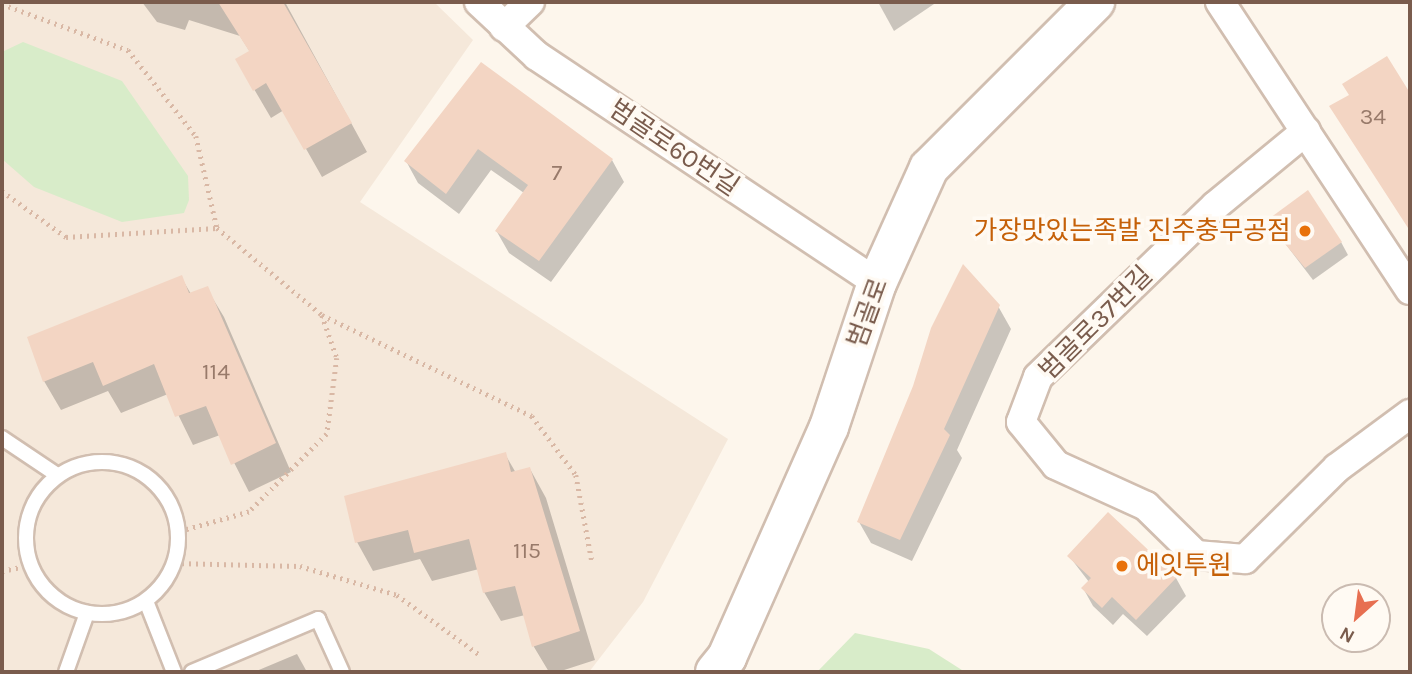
<!DOCTYPE html>
<meta charset="utf-8">
<style>
body{margin:0}
#map{position:relative;width:1412px;height:674px;overflow:hidden;background:#fdf6ec;font-family:Karla,"Noto Sans KR",sans-serif}
div>[style]{position:absolute}
.residential>*{inset:0;background:#f5e8da}
.green>*{inset:0;background:#d8ecc9}
.shadow>*{inset:0;background:#0003}
.building>*{inset:0;background:#f3d5c3}
.path>*{height:4.5px;margin-top:-2.25px;transform-origin:0;background:repeating-linear-gradient(90deg,#d9b8a5 0 2px,transparent 0 7px)}
.roads{filter:drop-shadow(2px 0 #d1beb0) drop-shadow(-2px 0 #d1beb0) drop-shadow(0 2px #d1beb0) drop-shadow(0 -2px #d1beb0)}
.lane>*{height:14px;margin:-7px;padding:0 7px;transform-origin:7px;border-radius:7px;background:#fff}
.lane>.ring{margin:-7px;padding:0;box-sizing:content-box;background:none;border:14px solid #fff;border-radius:50%}
.street>*{height:28px;margin:-14px;padding:0 14px;transform-origin:14px;border-radius:14px;background:#fff}
.secondary>*{height:38px;margin:-19px;padding:0 19px;transform-origin:19px;border-radius:19px;background:#fff}
.dots>*{width:19px;height:19px;translate:-50% -50%;box-sizing:border-box;border:4px solid #fffaf3;border-radius:50%}
span{translate:-50% -50%;white-space:nowrap;text-align:center;line-height:1.15;-webkit-text-stroke:7px #fffaf3;paint-order:stroke}
.number-label{font-size:23px;color:#987a6a}
.number-label span{-webkit-text-stroke-width:0}
.street-label{font-size:26px;color:#7a5c4d}
.food-label{font-size:26px;color:#c56008}
.right{translate:-100% -50%;text-align:right}
.left{translate:0 -50%;text-align:left}
.frame{position:absolute;inset:0;border:4px solid #7a5c4d;pointer-events:none}
.north{position:absolute;left:1321px;top:583px;width:70px;height:70px;box-sizing:border-box;background:#fffaf3;border:2px solid #cabbb1;border-radius:50%;rotate:208deg;font-size:19px;font-weight:700;line-height:28px;text-align:center;color:#7a5c4d}
.north::after{content:'';display:block;margin:auto;width:24px;height:32px;background:#e76f51;clip-path:polygon(50% 0,100% 100%,50% 72%,0 100%)}
</style>
<div id="map">
<div class="residential">
<i style="clip-path:polygon(2px 2px,434px 2px,473px 40px,360px 202px,728px 439px,643px 602px,589px 672px,2px 672px)"></i>
</div>
<div class="green">
<i style="clip-path:polygon(23px 42px,122px 81px,188px 176px,189px 200px,184px 213px,122px 222px,34px 187px,2px 159px,2px 52px)"></i>
<i style="clip-path:polygon(855px 633px,929px 649px,965px 672px,817px 672px)"></i>
</div>
<div class="shadow">
<i style="clip-path:polygon(142px 2px,285px 2px,367px 152px,322px 177px,284px 110px,271px 118px,237px 60px,250px 52px,240px 36px,189px 20px,185px 30px,157px 22px)"></i>
<i style="clip-path:polygon(878px 2px,937px 2px,894px 31px)"></i>
<i style="clip-path:polygon(1386px 58px,1410px 97px,1410px 228px,1344px 128px,1351px 96px)"></i>
<i style="clip-path:polygon(481px 65px,612px 160px,624px 182px,551px 282px,509px 253px,497px 232px,524px 193px,491px 170px,459px 214px,418px 183px,406px 161px)"></i>
<i style="clip-path:polygon(1268px 221px,1341px 242px,1348px 255px,1313px 280px)"></i>
<i style="clip-path:polygon(181px 277px,191px 294px,207px 289px,224px 317px,291px 472px,249px 492px,220px 435px,193px 445px,168px 394px,121px 413px,108px 391px,61px 410px,44px 381px)"></i>
<i style="clip-path:polygon(998px 306px,1011px 329px,957px 450px,962px 458px,912px 561px,871px 543px,859px 522px)"></i>
<i style="clip-path:polygon(505px 454px,516px 473px,530px 469px,546px 498px,595px 660px,558px 672px,549px 672px,534px 647px,525px 615px,501px 621px,484px 592px,479px 569px,432px 581px,420px 559px,373px 571px,357px 542px)"></i>
<i style="clip-path:polygon(1069px 556px,1176px 578px,1186px 596px,1147px 636px,1123px 614px,1113px 625px,1093px 606px,1083px 588px,1089px 582px)"></i>
<i style="clip-path:polygon(297px 654px,307px 672px,254px 672px)"></i>
</div>
<div class="building">
<i style="clip-path:polygon(218px 2px,283px 2px,352px 123px,304px 150px,266px 83px,253px 91px,235px 59px,249px 51px)"></i>
<i style="clip-path:polygon(1387px 56px,1410px 93px,1410px 231px,1329px 106px,1349px 95px,1342px 84px)"></i>
<i style="clip-path:polygon(481px 62px,613px 159px,539px 261px,495px 231px,528px 185px,478px 149px,446px 194px,404px 161px)"></i>
<i style="clip-path:polygon(1308px 190px,1342px 242px,1305px 268px,1266px 221px)"></i>
<i style="clip-path:polygon(963px 264px,1000px 305px,944px 429px,950px 435px,900px 540px,857px 522px,913px 386px,931px 328px)"></i>
<i style="clip-path:polygon(182px 275px,189px 293px,208px 286px,276px 443px,231px 465px,206px 406px,175px 417px,154px 364px,103px 386px,93px 362px,43px 382px,27px 337px)"></i>
<i style="clip-path:polygon(506px 452px,511px 472px,530px 467px,580px 631px,532px 647px,515px 586px,483px 593px,469px 539px,414px 553px,408px 530px,355px 543px,344px 496px)"></i>
<i style="clip-path:polygon(1108px 512px,1177px 577px,1136px 620px,1112px 597px,1102px 608px,1081px 588px,1091px 578px,1067px 556px)"></i>
</div>
<div class="path">
<i style="left:2px;top:4px;width:134px;rotate:20.1deg"></i>
<i style="left:128px;top:50px;width:110px;rotate:51.7deg"></i>
<i style="left:196px;top:136px;width:94px;rotate:77.1deg"></i>
<i style="left:217px;top:228px;width:136px;rotate:39.6deg"></i>
<i style="left:322px;top:315px;width:46px;rotate:70.8deg"></i>
<i style="left:337px;top:358px;width:77px;rotate:97.5deg"></i>
<i style="left:327px;top:434px;width:110px;rotate:135deg"></i>
<i style="left:249px;top:512px;width:74px;rotate:164.3deg"></i>
<i style="left:2px;top:191px;width:79px;rotate:35.7deg"></i>
<i style="left:66px;top:237px;width:151px;rotate:-3.4deg"></i>
<i style="left:322px;top:315px;width:233px;rotate:25.7deg"></i>
<i style="left:532px;top:416px;width:74px;rotate:53.3deg"></i>
<i style="left:576px;top:475px;width:87px;rotate:79.5deg"></i>
<i style="left:175px;top:563px;width:125px;rotate:1.4deg"></i>
<i style="left:300px;top:566px;width:101px;rotate:16.6deg"></i>
<i style="left:397px;top:595px;width:102px;rotate:35.9deg"></i>
<i style="left:2px;top:571px;width:30px;rotate:-12deg"></i>
</div>
<div class="roads">
<div class="lane">
<i style="left:2px;top:438px;width:66px;rotate:33.9deg"></i>
<i class="ring" style="left:26px;top:462px;width:138px;height:138px"></i>
<i style="left:146px;top:601px;width:76px;rotate:68.5deg"></i>
<i style="left:66px;top:672px;width:63px;rotate:-70.4deg"></i>
<i style="left:192px;top:672px;width:137px;rotate:-22.8deg"></i>
<i style="left:318px;top:619px;width:58px;rotate:65.6deg"></i>
</div>
<div class="street">
<i style="left:479px;top:2px;width:79px;rotate:43deg"></i>
<i style="left:537px;top:56px;width:409px;rotate:33.7deg"></i>
<i style="left:1220px;top:2px;width:345px;rotate:56.6deg"></i>
<i style="left:504px;top:27px;width:36px;rotate:-44deg"></i>
<i style="left:1306px;top:131px;width:118px;rotate:140.5deg"></i>
<i style="left:1215px;top:206px;width:246px;rotate:136deg"></i>
<i style="left:1038px;top:377px;width:48px;rotate:110.7deg"></i>
<i style="left:1021px;top:422px;width:55px;rotate:50.9deg"></i>
<i style="left:1056px;top:465px;width:99px;rotate:24.5deg"></i>
<i style="left:1146px;top:506px;width:70px;rotate:44.4deg"></i>
<i style="left:1196px;top:555px;width:49px;rotate:4.7deg"></i>
<i style="left:1245px;top:559px;width:129px;rotate:-44.7deg"></i>
<i style="left:1337px;top:468px;width:91px;rotate:-36.5deg"></i>
</div>
<div class="secondary">
<i style="left:715px;top:672px;width:19px;rotate:-51deg"></i>
<i style="left:727px;top:657px;width:252px;rotate:-66.1deg"></i>
<i style="left:829px;top:427px;width:152px;rotate:-71.6deg"></i>
<i style="left:877px;top:283px;width:126px;rotate:-65.7deg"></i>
<i style="left:929px;top:168px;width:235px;rotate:-45deg"></i>
</div>
</div>
<div class="dots">
<i style="left:1305px;top:231px;background:#e8710a"></i>
<i style="left:1122px;top:566px;background:#e8710a"></i>
</div>
<div class="number-label">
<span style="left:1373px;top:117px">34</span>
<span style="left:557px;top:173px">7</span>
<span style="left:216px;top:372px">114</span>
<span style="left:527px;top:551px">115</span>
</div>
<div class="street-label">
<span style="left:674px;top:148px;rotate:34deg">범골로60번길</span>
<span style="left:868px;top:313px;rotate:-70deg">범골로</span>
<span style="left:1096px;top:323px;rotate:-45deg">범골로37번길</span>
</div>
<div class="food-label">
<span class="right" style="left:1291px;top:231px">가장맛있는족발 진주충무공점</span>
<span class="left" style="left:1136px;top:566px">에잇투원</span>
</div>
<div class="frame"></div>
<div class="north">N</div>
</div>
